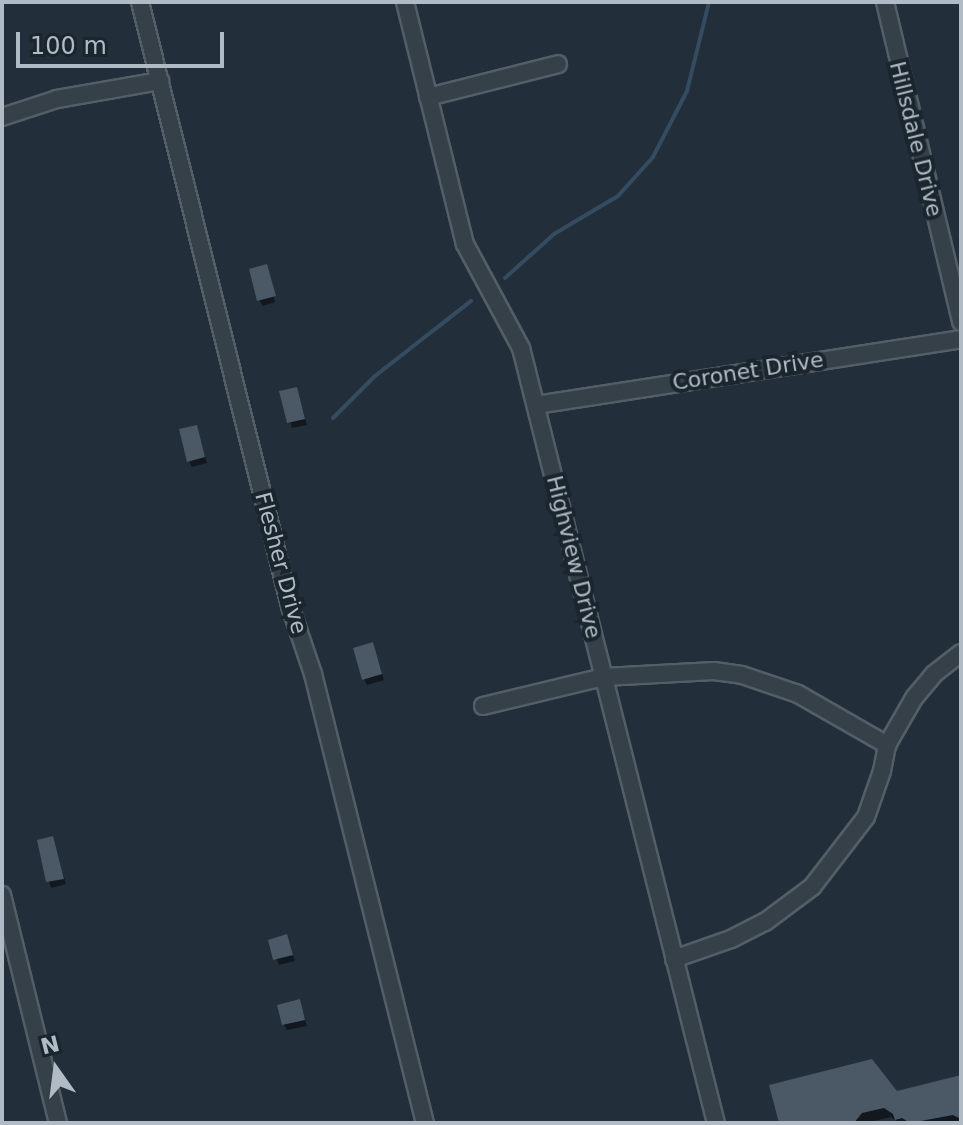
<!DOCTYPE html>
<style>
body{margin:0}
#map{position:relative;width:963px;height:1125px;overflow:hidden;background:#222e39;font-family:"DejaVu Sans",sans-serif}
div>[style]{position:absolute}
.shadow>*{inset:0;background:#0007}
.stream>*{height:4px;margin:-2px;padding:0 2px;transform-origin:2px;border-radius:2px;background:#354c60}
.building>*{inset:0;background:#4a5965}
.roads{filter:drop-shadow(2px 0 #535e67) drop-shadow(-2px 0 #535e67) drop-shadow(0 2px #535e67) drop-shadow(0 -2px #535e67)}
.minor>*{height:16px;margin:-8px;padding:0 8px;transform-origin:8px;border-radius:8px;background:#354049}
span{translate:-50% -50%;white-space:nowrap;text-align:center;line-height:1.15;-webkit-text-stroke:8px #1b252e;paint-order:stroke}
.street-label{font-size:22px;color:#b0bbc5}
.frame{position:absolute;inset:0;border:4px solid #b0bbc5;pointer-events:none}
.north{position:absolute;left:16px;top:1029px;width:80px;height:80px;-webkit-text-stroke:6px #1b252e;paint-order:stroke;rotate:346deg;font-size:22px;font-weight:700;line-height:32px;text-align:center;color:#b0bbc5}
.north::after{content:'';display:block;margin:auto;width:28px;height:36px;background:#b0bbc5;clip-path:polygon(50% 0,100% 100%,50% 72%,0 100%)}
.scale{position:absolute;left:16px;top:32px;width:208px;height:36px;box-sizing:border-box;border:4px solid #b0bbc5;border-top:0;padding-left:10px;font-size:24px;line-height:28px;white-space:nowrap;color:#b0bbc5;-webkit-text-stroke:6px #1b252e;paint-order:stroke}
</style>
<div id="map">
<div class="shadow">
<i style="clip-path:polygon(267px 270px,275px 302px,263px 306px,259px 300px)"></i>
<i style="clip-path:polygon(296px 389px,307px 425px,292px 428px,282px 393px)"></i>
<i style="clip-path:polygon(196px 427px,207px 463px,192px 467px,189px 461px)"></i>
<i style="clip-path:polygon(372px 644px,384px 680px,367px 685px,364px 679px)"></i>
<i style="clip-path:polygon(52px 838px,66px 884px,51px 888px,39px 841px)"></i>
<i style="clip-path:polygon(286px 937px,295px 961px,279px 965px,270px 941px)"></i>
<i style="clip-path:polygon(299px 1002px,307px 1026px,287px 1030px,284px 1025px)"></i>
<i style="clip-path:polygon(961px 1077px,961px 1123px,899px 1123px,891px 1117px,866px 1123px,781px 1123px)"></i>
</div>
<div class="stream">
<i style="left:505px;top:278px;width:66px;rotate:-41.9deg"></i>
<i style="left:554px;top:234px;width:74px;rotate:-30.7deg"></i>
<i style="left:618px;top:196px;width:52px;rotate:-48.1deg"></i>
<i style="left:653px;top:157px;width:74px;rotate:-62.7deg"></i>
<i style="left:687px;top:91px;width:92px;rotate:-76.1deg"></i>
<i style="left:333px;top:418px;width:59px;rotate:-45deg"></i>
<i style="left:375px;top:376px;width:122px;rotate:-38deg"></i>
</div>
<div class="building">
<i style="clip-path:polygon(267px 264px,276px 296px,257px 301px,249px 269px)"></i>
<i style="clip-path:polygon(297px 387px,305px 419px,287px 423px,279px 391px)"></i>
<i style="clip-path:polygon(197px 425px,205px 457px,187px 462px,179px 429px)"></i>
<i style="clip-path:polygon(373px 642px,382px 674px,362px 680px,353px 648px)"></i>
<i style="clip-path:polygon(53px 836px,64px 879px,46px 882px,37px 840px)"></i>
<i style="clip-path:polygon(287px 934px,293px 955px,273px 960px,268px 940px)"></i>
<i style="clip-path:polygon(300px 999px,305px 1020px,282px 1025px,277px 1005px)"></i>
<i style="clip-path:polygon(872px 1059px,897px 1091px,961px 1075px,961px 1119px,953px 1115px,910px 1123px,902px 1118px,895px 1120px,893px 1114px,884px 1108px,862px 1113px,854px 1123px,779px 1123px,769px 1085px)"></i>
</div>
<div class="roads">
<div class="minor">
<i style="left:140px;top:2px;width:622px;rotate:76.05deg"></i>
<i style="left:290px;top:606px;width:72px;rotate:71.3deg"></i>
<i style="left:313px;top:674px;width:463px;rotate:76deg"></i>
<i style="left:405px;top:2px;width:249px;rotate:76.1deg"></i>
<i style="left:465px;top:244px;width:118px;rotate:61.7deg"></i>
<i style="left:521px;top:348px;width:799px;rotate:75.88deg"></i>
<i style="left:885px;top:2px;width:329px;rotate:76.6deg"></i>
<i style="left:428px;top:97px;width:134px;rotate:-14.2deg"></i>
<i style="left:2px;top:117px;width:58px;rotate:-18.1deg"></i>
<i style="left:57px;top:99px;width:105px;rotate:-9.9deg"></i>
<i style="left:536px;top:405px;width:430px;rotate:-8.8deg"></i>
<i style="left:483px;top:706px;width:124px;rotate:-13.5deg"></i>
<i style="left:604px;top:677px;width:110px;rotate:-3.1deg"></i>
<i style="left:714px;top:671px;width:28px;rotate:8deg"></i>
<i style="left:742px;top:675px;width:59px;rotate:18.7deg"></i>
<i style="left:798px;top:694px;width:103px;rotate:29.8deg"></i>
<i style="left:2px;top:895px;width:235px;rotate:76.2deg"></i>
<i style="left:674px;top:959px;width:60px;rotate:-19.3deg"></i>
<i style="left:731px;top:939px;width:38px;rotate:-27deg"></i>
<i style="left:765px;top:922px;width:59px;rotate:-36.7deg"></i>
<i style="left:812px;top:887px;width:88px;rotate:-52.4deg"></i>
<i style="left:866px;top:817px;width:49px;rotate:-70.8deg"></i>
<i style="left:882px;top:771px;width:26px;rotate:-79deg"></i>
<i style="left:887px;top:745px;width:54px;rotate:-60.1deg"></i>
<i style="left:914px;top:698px;width:31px;rotate:-50deg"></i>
<i style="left:934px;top:674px;width:34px;rotate:-38deg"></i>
</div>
</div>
<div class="street-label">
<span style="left:916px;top:139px;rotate:76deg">Hillsdale Drive</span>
<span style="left:748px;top:371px;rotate:-9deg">Coronet Drive</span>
<span style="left:574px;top:557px;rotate:76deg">Highview Drive</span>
<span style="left:281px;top:563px;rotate:75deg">Flesher Drive</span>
</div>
<div class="frame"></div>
<div class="north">N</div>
<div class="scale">100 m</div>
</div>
